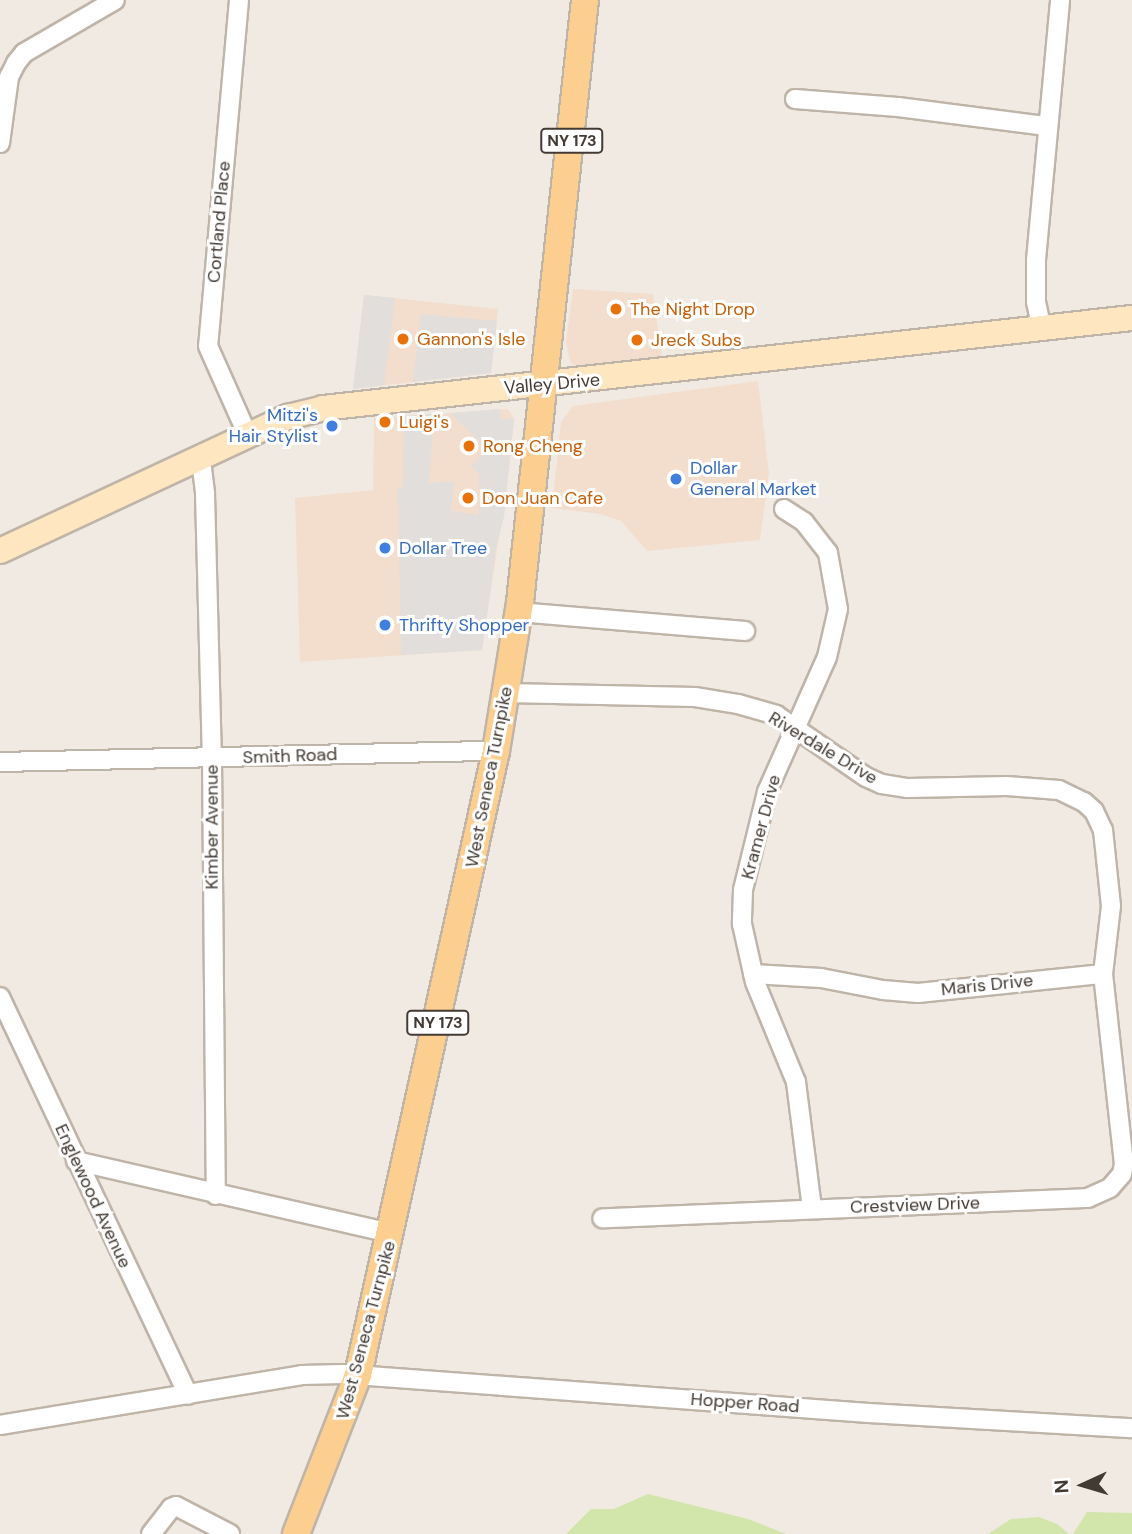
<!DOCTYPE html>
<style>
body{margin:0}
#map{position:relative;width:1132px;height:1534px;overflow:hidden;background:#f1eae2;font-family:"DM Sans",sans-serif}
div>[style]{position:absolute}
.commercial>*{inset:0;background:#f3decd}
.green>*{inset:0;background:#d2e5ab}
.parking>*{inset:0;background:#e1dedb}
.roads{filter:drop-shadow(2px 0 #bfb4a8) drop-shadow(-2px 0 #bfb4a8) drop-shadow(0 2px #bfb4a8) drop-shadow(0 -2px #bfb4a8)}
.street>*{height:18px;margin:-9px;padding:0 9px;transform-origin:9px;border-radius:9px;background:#fff}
.secondary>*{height:24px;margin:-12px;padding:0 12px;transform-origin:12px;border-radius:12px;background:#fde6c0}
.primary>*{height:26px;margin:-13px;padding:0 13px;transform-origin:13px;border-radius:13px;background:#fccf90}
.dots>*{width:19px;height:19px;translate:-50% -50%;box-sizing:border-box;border:4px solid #fff;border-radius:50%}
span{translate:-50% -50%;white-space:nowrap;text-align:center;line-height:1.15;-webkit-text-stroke:6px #fff;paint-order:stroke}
.shield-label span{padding:2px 5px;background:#fff;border:2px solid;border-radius:5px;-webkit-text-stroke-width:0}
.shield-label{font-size:16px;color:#423a33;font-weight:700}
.street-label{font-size:18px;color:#423a33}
.food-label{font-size:18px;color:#c56008}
.left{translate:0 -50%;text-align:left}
.shop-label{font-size:18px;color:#366cbe}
.right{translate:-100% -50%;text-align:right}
.north{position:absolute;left:1048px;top:1450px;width:70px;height:70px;-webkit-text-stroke:5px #fff;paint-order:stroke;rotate:266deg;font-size:19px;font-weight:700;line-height:28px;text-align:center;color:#423a33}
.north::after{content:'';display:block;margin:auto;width:24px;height:32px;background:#423a33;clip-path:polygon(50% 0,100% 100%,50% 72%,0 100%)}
</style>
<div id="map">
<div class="commercial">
<i style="clip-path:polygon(573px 289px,653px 294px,662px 359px,577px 367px,570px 362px,566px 342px)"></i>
<i style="clip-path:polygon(364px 295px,498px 309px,491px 373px,353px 389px)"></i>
<i style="clip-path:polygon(758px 381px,769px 473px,760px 540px,647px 551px,621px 521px,600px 514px,552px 508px,561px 422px,573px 406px)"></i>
<i style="clip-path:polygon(508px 409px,514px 419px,509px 470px,482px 650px,300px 662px,295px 498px,373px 490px,374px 418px)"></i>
</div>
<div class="green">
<i style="clip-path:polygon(648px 1494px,748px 1519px,786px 1534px,566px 1534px,591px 1509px,614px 1509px)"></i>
<i style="clip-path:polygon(1087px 1512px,1132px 1513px,1132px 1534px,1073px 1534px)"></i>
<i style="clip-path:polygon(1039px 1517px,1057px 1524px,1069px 1534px,988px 1534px,1011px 1519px)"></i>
</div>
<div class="parking">
<i style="clip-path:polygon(364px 295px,395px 298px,384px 385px,353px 389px)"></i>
<i style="clip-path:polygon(421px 314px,497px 321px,491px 373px,413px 382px)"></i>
<i style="clip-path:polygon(500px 409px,501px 419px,514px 419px,504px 517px,496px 548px,482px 650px,401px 655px,398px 488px,403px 487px,404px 416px,434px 414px,429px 483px,454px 481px,451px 511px,478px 515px,482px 486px,478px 485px,480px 475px,471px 466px,487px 450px,451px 413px)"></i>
</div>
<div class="roads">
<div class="street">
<i style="left:239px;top:0;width:347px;rotate:95.1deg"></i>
<i style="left:208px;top:346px;width:98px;rotate:66deg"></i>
<i style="left:795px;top:99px;width:103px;rotate:4.4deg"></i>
<i style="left:898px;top:107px;width:150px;rotate:7.3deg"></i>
<i style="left:0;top:143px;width:67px;rotate:-82.2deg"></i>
<i style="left:9px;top:77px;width:16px;rotate:-63deg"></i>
<i style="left:16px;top:63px;width:13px;rotate:-51deg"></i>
<i style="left:24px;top:53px;width:105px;rotate:-30.2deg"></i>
<i style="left:1042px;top:330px;width:29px;rotate:-102deg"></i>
<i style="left:1036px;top:302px;width:42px;rotate:-90deg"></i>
<i style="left:1036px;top:260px;width:261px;rotate:-84.7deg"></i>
<i style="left:201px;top:460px;width:34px;rotate:83deg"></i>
<i style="left:205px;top:494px;width:265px;rotate:88.5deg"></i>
<i style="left:212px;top:759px;width:436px;rotate:89.5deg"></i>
<i style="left:784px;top:509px;width:24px;rotate:33deg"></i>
<i style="left:804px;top:522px;width:39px;rotate:52deg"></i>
<i style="left:828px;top:553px;width:57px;rotate:79.9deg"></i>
<i style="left:838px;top:609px;width:49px;rotate:102.9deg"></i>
<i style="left:827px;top:657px;width:148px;rotate:114deg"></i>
<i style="left:767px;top:792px;width:101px;rotate:103.8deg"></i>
<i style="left:743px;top:890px;width:34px;rotate:92deg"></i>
<i style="left:742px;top:924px;width:59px;rotate:77.4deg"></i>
<i style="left:755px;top:982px;width:108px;rotate:67.7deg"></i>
<i style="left:796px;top:1082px;width:127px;rotate:82.8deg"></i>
<i style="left:518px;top:612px;width:228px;rotate:4.8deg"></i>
<i style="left:506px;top:693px;width:189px;rotate:1.2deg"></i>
<i style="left:695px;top:697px;width:44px;rotate:9.2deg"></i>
<i style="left:738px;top:704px;width:40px;rotate:16deg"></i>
<i style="left:776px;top:715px;width:109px;rotate:34.6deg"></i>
<i style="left:866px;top:777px;width:17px;rotate:24deg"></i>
<i style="left:882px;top:784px;width:26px;rotate:9deg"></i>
<i style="left:908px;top:788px;width:99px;rotate:-1.2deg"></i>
<i style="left:1007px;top:786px;width:52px;rotate:4.4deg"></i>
<i style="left:1059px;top:790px;width:28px;rotate:26deg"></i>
<i style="left:1084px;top:802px;width:13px;rotate:42deg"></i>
<i style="left:1094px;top:811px;width:21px;rotate:65deg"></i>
<i style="left:1103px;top:830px;width:76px;rotate:84deg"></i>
<i style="left:1111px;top:906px;width:68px;rotate:96.7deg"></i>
<i style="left:1103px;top:974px;width:191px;rotate:83.7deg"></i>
<i style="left:1124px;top:1164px;width:10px;rotate:101deg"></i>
<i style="left:1122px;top:1174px;width:18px;rotate:131deg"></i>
<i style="left:1110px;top:1188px;width:24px;rotate:156deg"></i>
<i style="left:1088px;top:1198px;width:486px;rotate:177.6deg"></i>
<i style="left:0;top:762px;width:496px;rotate:-1.3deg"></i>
<i style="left:753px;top:974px;width:68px;rotate:3.4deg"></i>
<i style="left:821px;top:978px;width:63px;rotate:11deg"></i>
<i style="left:883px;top:990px;width:35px;rotate:5deg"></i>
<i style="left:918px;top:993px;width:186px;rotate:-5.9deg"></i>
<i style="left:0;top:997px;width:440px;rotate:64.7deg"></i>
<i style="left:76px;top:1161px;width:323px;rotate:12.9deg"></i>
<i style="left:0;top:1425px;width:306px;rotate:-9.4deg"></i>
<i style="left:302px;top:1375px;width:40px;rotate:-1.4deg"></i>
<i style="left:342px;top:1374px;width:528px;rotate:4.23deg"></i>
<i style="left:869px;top:1413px;width:263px;rotate:3.3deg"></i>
<i style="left:151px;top:1534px;width:33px;rotate:-52deg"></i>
<i style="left:171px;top:1508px;width:5px;rotate:-22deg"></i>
<i style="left:176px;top:1506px;width:61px;rotate:27.4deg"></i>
</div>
<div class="secondary">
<i style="left:0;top:551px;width:318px;rotate:-25deg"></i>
<i style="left:288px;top:417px;width:36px;rotate:-14deg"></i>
<i style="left:323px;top:408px;width:814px;rotate:-6.35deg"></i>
</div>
<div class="primary">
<i style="left:296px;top:1534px;width:171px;rotate:-68.7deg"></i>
<i style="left:358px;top:1375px;width:639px;rotate:-77.53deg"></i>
<i style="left:496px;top:751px;width:151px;rotate:-80.8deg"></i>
<i style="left:520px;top:602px;width:605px;rotate:-83.84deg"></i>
</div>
</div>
<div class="dots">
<i style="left:616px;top:309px;background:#e8710a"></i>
<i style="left:403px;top:339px;background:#e8710a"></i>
<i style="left:637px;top:340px;background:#e8710a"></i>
<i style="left:385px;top:422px;background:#e8710a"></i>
<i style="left:332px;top:426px;background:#3f7fe0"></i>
<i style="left:469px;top:446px;background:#e8710a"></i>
<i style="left:676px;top:479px;background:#3f7fe0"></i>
<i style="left:468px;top:498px;background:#e8710a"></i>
<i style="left:385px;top:548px;background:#3f7fe0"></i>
<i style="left:385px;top:625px;background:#3f7fe0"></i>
</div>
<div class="shield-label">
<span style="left:572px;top:141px">NY 173</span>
<span style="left:438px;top:1023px">NY 173</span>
</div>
<div class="street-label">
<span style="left:219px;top:222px;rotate:-85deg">Cortland Place</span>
<span style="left:552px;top:384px;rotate:-5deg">Valley Drive</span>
<span style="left:823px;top:748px;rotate:31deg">Riverdale Drive</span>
<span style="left:290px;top:756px;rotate:-2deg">Smith Road</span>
<span style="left:489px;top:777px;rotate:-79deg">West Seneca Turnpike</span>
<span style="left:212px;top:827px;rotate:-90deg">Kimber Avenue</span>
<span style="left:761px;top:827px;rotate:-75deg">Kramer Drive</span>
<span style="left:987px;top:985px;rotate:-6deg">Maris Drive</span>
<span style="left:93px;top:1196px;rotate:65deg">Englewood Avenue</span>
<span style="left:915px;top:1205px;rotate:-2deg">Crestview Drive</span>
<span style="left:366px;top:1330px;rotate:-75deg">West Seneca Turnpike</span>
<span style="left:745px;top:1403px;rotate:4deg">Hopper Road</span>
</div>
<div class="food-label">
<span class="left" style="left:630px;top:309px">The Night Drop</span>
<span class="left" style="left:417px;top:339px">Gannon's Isle</span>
<span class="left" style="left:651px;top:340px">Jreck Subs</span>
<span class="left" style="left:399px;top:422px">Luigi's</span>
<span class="left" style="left:483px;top:446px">Rong Cheng</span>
<span class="left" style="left:482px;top:498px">Don Juan Cafe</span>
</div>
<div class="shop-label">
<span class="right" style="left:318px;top:426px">Mitzi's<br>Hair Stylist</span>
<span class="left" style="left:690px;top:479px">Dollar<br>General Market</span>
<span class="left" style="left:399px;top:548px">Dollar Tree</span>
<span class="left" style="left:399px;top:625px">Thrifty Shopper</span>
</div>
<div class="north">N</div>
</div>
